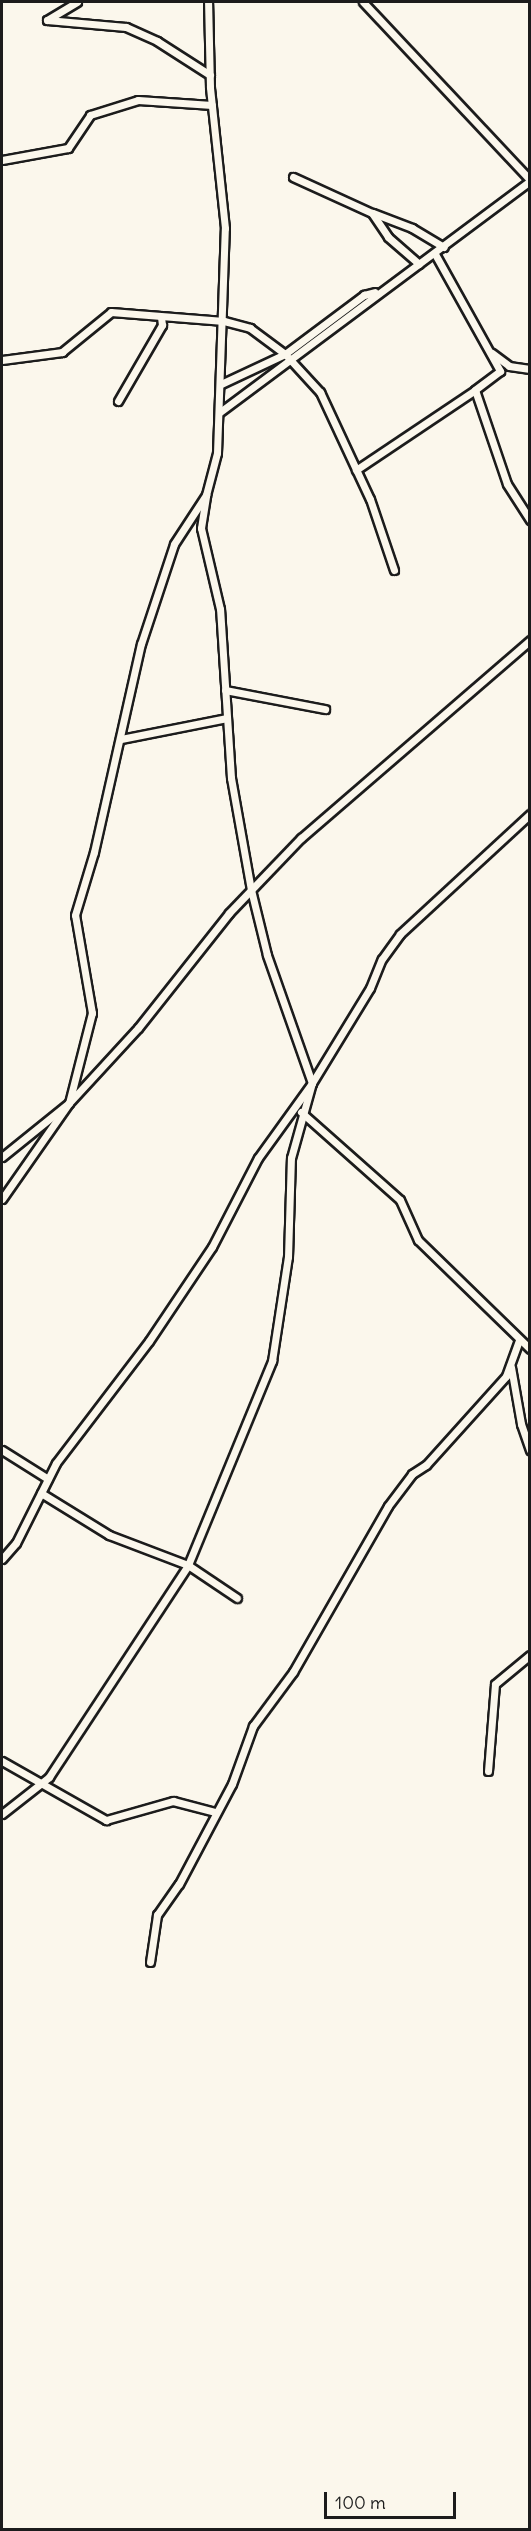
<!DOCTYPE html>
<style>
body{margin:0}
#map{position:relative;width:531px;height:2531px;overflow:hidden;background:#fbf7ec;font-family:Delius,sans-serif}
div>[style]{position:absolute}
.roads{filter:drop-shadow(2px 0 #1c1c1c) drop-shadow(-2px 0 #1c1c1c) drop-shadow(0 2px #1c1c1c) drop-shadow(0 -2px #1c1c1c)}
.street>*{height:7px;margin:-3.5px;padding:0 3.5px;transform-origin:3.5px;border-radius:3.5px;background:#fbf7ec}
span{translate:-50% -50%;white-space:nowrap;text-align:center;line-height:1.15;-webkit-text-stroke:6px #fbf7ec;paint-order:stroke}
.frame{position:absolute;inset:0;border:3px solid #1c1c1c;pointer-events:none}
.scale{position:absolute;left:324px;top:2492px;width:132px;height:27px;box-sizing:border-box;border:3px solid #1c1c1c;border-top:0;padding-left:8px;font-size:18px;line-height:21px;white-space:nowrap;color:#1c1c1c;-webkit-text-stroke:4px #fbf7ec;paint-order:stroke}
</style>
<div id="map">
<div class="roads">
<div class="street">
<i style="left:77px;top:2px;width:35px;rotate:149deg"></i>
<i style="left:47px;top:20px;width:79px;rotate:5.1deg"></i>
<i style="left:126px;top:27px;width:34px;rotate:24deg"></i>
<i style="left:157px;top:41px;width:63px;rotate:32.7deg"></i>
<i style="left:363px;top:2px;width:244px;rotate:46.8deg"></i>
<i style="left:2px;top:160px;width:67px;rotate:-10.3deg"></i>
<i style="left:68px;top:148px;width:40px;rotate:-56deg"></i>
<i style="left:90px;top:115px;width:50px;rotate:-17.4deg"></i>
<i style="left:138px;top:100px;width:74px;rotate:3.9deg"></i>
<i style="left:293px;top:177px;width:87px;rotate:24.5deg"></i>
<i style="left:372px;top:213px;width:29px;rotate:56deg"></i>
<i style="left:388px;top:237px;width:41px;rotate:41.1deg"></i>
<i style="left:373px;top:213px;width:42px;rotate:21deg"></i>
<i style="left:412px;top:228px;width:37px;rotate:31deg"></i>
<i style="left:435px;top:254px;width:134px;rotate:60.9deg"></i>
<i style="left:500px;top:371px;width:31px;rotate:143deg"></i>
<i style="left:475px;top:390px;width:99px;rotate:71.2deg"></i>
<i style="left:507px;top:484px;width:43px;rotate:57.4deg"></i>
<i style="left:492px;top:353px;width:21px;rotate:37deg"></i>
<i style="left:509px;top:366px;width:21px;rotate:8deg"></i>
<i style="left:2px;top:360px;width:61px;rotate:-7.6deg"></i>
<i style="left:62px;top:352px;width:63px;rotate:-39.2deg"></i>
<i style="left:111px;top:312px;width:113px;rotate:4.6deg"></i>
<i style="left:224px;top:321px;width:27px;rotate:15deg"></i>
<i style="left:250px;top:328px;width:44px;rotate:36.6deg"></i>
<i style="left:285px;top:354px;width:52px;rotate:47.4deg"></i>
<i style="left:320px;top:392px;width:118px;rotate:65deg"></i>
<i style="left:370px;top:499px;width:75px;rotate:71.3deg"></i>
<i style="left:221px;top:384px;width:71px;rotate:-25.1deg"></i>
<i style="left:285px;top:354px;width:99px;rotate:-36.8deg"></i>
<i style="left:364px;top:295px;width:11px;rotate:-15deg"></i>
<i style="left:118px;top:401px;width:88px;rotate:-59.9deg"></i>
<i style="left:162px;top:325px;width:8px;rotate:-97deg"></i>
<i style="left:220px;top:412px;width:387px;rotate:-36.7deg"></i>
<i style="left:356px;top:470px;width:143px;rotate:-33.9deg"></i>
<i style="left:225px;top:690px;width:102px;rotate:10.8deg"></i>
<i style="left:121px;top:739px;width:108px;rotate:-11.2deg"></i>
<i style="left:301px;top:1112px;width:132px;rotate:41.6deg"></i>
<i style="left:400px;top:1200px;width:44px;rotate:65.8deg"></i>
<i style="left:418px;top:1240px;width:156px;rotate:44.2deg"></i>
<i style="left:2px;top:1157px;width:86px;rotate:-38.9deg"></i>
<i style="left:69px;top:1103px;width:102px;rotate:-47.4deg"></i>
<i style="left:138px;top:1028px;width:147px;rotate:-51.6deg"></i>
<i style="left:229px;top:913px;width:104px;rotate:-46.2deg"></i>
<i style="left:301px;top:838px;width:303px;rotate:-40.8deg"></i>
<i style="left:2px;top:1199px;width:117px;rotate:-55.1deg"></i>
<i style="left:69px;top:1103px;width:93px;rotate:-75.7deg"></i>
<i style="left:92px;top:1013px;width:99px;rotate:-99.8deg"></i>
<i style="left:75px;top:915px;width:66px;rotate:-73.2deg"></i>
<i style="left:94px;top:852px;width:213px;rotate:-77.3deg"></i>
<i style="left:141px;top:644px;width:105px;rotate:-71.7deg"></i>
<i style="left:174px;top:544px;width:59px;rotate:-56.9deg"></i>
<i style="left:206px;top:495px;width:43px;rotate:-75.3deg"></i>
<i style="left:217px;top:453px;width:225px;rotate:-88deg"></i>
<i style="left:225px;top:228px;width:142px;rotate:-96.1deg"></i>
<i style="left:210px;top:87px;width:85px;rotate:-91.3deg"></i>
<i style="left:511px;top:1367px;width:58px;rotate:80deg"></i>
<i style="left:521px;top:1424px;width:28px;rotate:71deg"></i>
<i style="left:2px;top:1450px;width:54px;rotate:32.2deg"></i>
<i style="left:41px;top:1493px;width:80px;rotate:31.7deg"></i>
<i style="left:109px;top:1535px;width:85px;rotate:20.8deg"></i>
<i style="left:188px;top:1565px;width:59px;rotate:34deg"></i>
<i style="left:2px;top:1559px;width:21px;rotate:-49deg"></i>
<i style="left:16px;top:1543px;width:89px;rotate:-63.4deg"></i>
<i style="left:56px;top:1463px;width:153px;rotate:-52.7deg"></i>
<i style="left:149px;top:1341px;width:113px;rotate:-56.2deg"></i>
<i style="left:212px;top:1247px;width:100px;rotate:-62.7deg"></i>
<i style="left:258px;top:1158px;width:92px;rotate:-54.2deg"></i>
<i style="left:312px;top:1083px;width:111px;rotate:-58.6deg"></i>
<i style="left:370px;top:988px;width:31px;rotate:-68deg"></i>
<i style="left:382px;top:959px;width:31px;rotate:-54deg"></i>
<i style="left:400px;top:934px;width:177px;rotate:-42.7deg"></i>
<i style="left:2px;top:1761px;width:120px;rotate:29.6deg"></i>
<i style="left:106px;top:1820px;width:70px;rotate:-15.8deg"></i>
<i style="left:173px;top:1801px;width:43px;rotate:14.7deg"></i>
<i style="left:488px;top:1771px;width:87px;rotate:-85.4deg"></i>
<i style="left:495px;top:1684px;width:45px;rotate:-39.6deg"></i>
<i style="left:2px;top:1814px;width:60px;rotate:-38.2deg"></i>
<i style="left:49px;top:1777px;width:254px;rotate:-56.7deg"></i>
<i style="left:188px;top:1565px;width:221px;rotate:-67.6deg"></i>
<i style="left:272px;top:1361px;width:105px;rotate:-81.3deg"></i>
<i style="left:288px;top:1257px;width:99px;rotate:-88.3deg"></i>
<i style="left:291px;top:1158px;width:78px;rotate:-74.4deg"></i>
<i style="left:312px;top:1083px;width:136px;rotate:-109.4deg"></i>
<i style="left:267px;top:955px;width:67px;rotate:-103.8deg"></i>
<i style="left:251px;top:890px;width:114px;rotate:-100.1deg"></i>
<i style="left:231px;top:778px;width:169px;rotate:-93.7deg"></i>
<i style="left:220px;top:609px;width:83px;rotate:-103.2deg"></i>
<i style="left:201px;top:528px;width:33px;rotate:-81deg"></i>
<i style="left:150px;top:1962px;width:48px;rotate:-81.5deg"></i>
<i style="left:157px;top:1915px;width:38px;rotate:-55deg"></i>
<i style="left:179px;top:1884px;width:113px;rotate:-62.1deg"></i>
<i style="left:232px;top:1784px;width:62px;rotate:-70.1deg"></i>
<i style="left:253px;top:1726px;width:67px;rotate:-53.5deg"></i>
<i style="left:293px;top:1672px;width:191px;rotate:-60.2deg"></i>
<i style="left:388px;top:1506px;width:40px;rotate:-53deg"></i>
<i style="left:412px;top:1474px;width:17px;rotate:-33deg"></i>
<i style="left:426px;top:1465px;width:120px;rotate:-48deg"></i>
<i style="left:506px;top:1376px;width:38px;rotate:-70deg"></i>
</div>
</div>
<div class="frame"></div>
<div class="scale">100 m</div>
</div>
